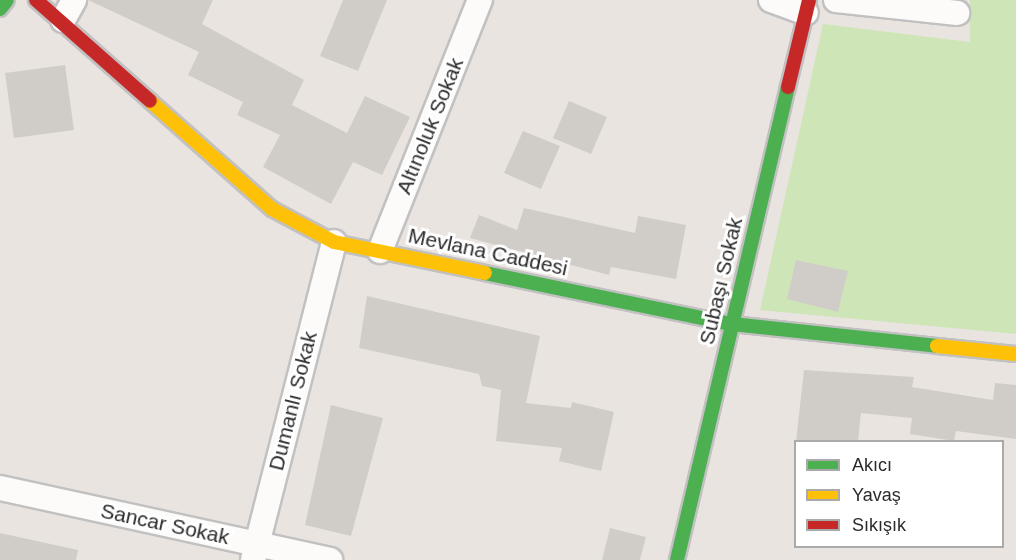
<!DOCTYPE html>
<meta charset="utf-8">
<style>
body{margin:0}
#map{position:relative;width:1016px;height:560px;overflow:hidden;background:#e9e4e0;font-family:Helvetica,sans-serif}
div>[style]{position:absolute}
.green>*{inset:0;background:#cee6b7}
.building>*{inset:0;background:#d0cdc9}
.roads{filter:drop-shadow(2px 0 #c2c1c2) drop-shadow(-2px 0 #c2c1c2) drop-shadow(0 2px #c2c1c2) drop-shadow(0 -2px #c2c1c2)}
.street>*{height:24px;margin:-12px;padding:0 12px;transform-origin:12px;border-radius:12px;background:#fcfbfa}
.fast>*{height:14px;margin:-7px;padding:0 7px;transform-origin:7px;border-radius:7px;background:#4caf50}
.slow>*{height:14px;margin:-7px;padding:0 7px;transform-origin:7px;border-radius:7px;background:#ffc107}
.jam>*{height:14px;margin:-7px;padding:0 7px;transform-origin:7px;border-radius:7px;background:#c62828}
span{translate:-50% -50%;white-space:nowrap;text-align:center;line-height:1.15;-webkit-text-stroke:6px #fff;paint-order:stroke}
.street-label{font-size:21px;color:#2b2b2b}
.legend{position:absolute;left:794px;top:440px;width:210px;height:108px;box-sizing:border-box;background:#fff;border:2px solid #aaa;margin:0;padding:8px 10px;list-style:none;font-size:18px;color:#2b2b2b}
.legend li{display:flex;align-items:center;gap:12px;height:30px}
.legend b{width:30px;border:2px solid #aaa}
</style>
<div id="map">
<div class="green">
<i style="clip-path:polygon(970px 0,1016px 0,1016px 334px,760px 310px,823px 24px,970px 42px)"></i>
</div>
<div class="building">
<i style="clip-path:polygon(88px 0,213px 0,202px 24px,304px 80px,292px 105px,347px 133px,365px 96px,410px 117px,382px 175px,353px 162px,331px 204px,263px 167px,280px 135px,237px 115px,243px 102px,188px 75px,199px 52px)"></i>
<i style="clip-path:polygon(343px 0,387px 0,358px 71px,320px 56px)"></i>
<i style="clip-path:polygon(65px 65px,74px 130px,14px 138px,5px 73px)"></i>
<i style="clip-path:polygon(569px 101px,607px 117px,591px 154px,553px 138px)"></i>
<i style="clip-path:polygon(523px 131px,560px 146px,541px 189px,504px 173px)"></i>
<i style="clip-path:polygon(524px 208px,635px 233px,638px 216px,686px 225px,676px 279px,611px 267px,609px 275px,470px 238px,479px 215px,517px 230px)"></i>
<i style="clip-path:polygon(796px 260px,848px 271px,838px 312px,787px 299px)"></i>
<i style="clip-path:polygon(367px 296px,540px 336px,526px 403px,571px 408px,572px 402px,614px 412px,601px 471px,559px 461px,562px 448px,496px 441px,501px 390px,482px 386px,479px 374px,359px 348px)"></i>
<i style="clip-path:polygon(804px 370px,914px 377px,912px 387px,993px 400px,995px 383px,1016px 385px,1016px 439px,956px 431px,954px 441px,910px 434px,912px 418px,861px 413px,858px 441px,796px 441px)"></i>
<i style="clip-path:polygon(331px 405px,383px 418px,351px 536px,305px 525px)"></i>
<i style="clip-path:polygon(610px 528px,646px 537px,640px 560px,602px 560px)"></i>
<i style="clip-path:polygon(0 533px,78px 550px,76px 560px,0 560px)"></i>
</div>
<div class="roads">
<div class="street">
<i style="left:771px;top:0;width:37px;rotate:20deg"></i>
<i style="left:836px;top:0;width:122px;rotate:6.1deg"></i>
<i style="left:63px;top:20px;width:23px;rotate:-61deg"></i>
<i style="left:380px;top:251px;width:270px;rotate:-68.3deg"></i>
<i style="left:0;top:488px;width:338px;rotate:12.3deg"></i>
<i style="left:253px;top:560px;width:328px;rotate:-75.7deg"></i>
</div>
<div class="fast">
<i style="left:0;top:9px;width:11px;rotate:-52deg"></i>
<i style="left:485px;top:273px;width:252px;rotate:11.7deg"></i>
<i style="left:732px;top:324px;width:206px;rotate:6.1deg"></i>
<i style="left:677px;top:560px;width:486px;rotate:-76.8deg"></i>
</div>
<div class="slow">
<i style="left:150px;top:101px;width:163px;rotate:41.5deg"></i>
<i style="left:272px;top:209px;width:70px;rotate:28deg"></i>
<i style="left:334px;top:242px;width:154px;rotate:11.6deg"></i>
<i style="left:937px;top:346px;width:79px;rotate:5.8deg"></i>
</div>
<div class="jam">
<i style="left:36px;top:0;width:152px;rotate:41.5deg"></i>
<i style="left:788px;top:87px;width:89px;rotate:-76.4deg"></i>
</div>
</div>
<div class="street-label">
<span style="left:430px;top:126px;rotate:-68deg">Altınoluk Sokak</span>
<span style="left:488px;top:252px;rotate:12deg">Mevlana Caddesi</span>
<span style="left:721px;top:281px;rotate:-77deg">Subaşı Sokak</span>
<span style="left:293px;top:401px;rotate:-76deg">Dumanlı Sokak</span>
<span style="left:165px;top:524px;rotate:12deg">Sancar Sokak</span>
</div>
<ul class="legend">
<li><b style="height:8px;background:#4caf50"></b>Akıcı</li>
<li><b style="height:8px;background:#ffc107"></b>Yavaş</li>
<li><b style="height:8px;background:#c62828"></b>Sıkışık</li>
</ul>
</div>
